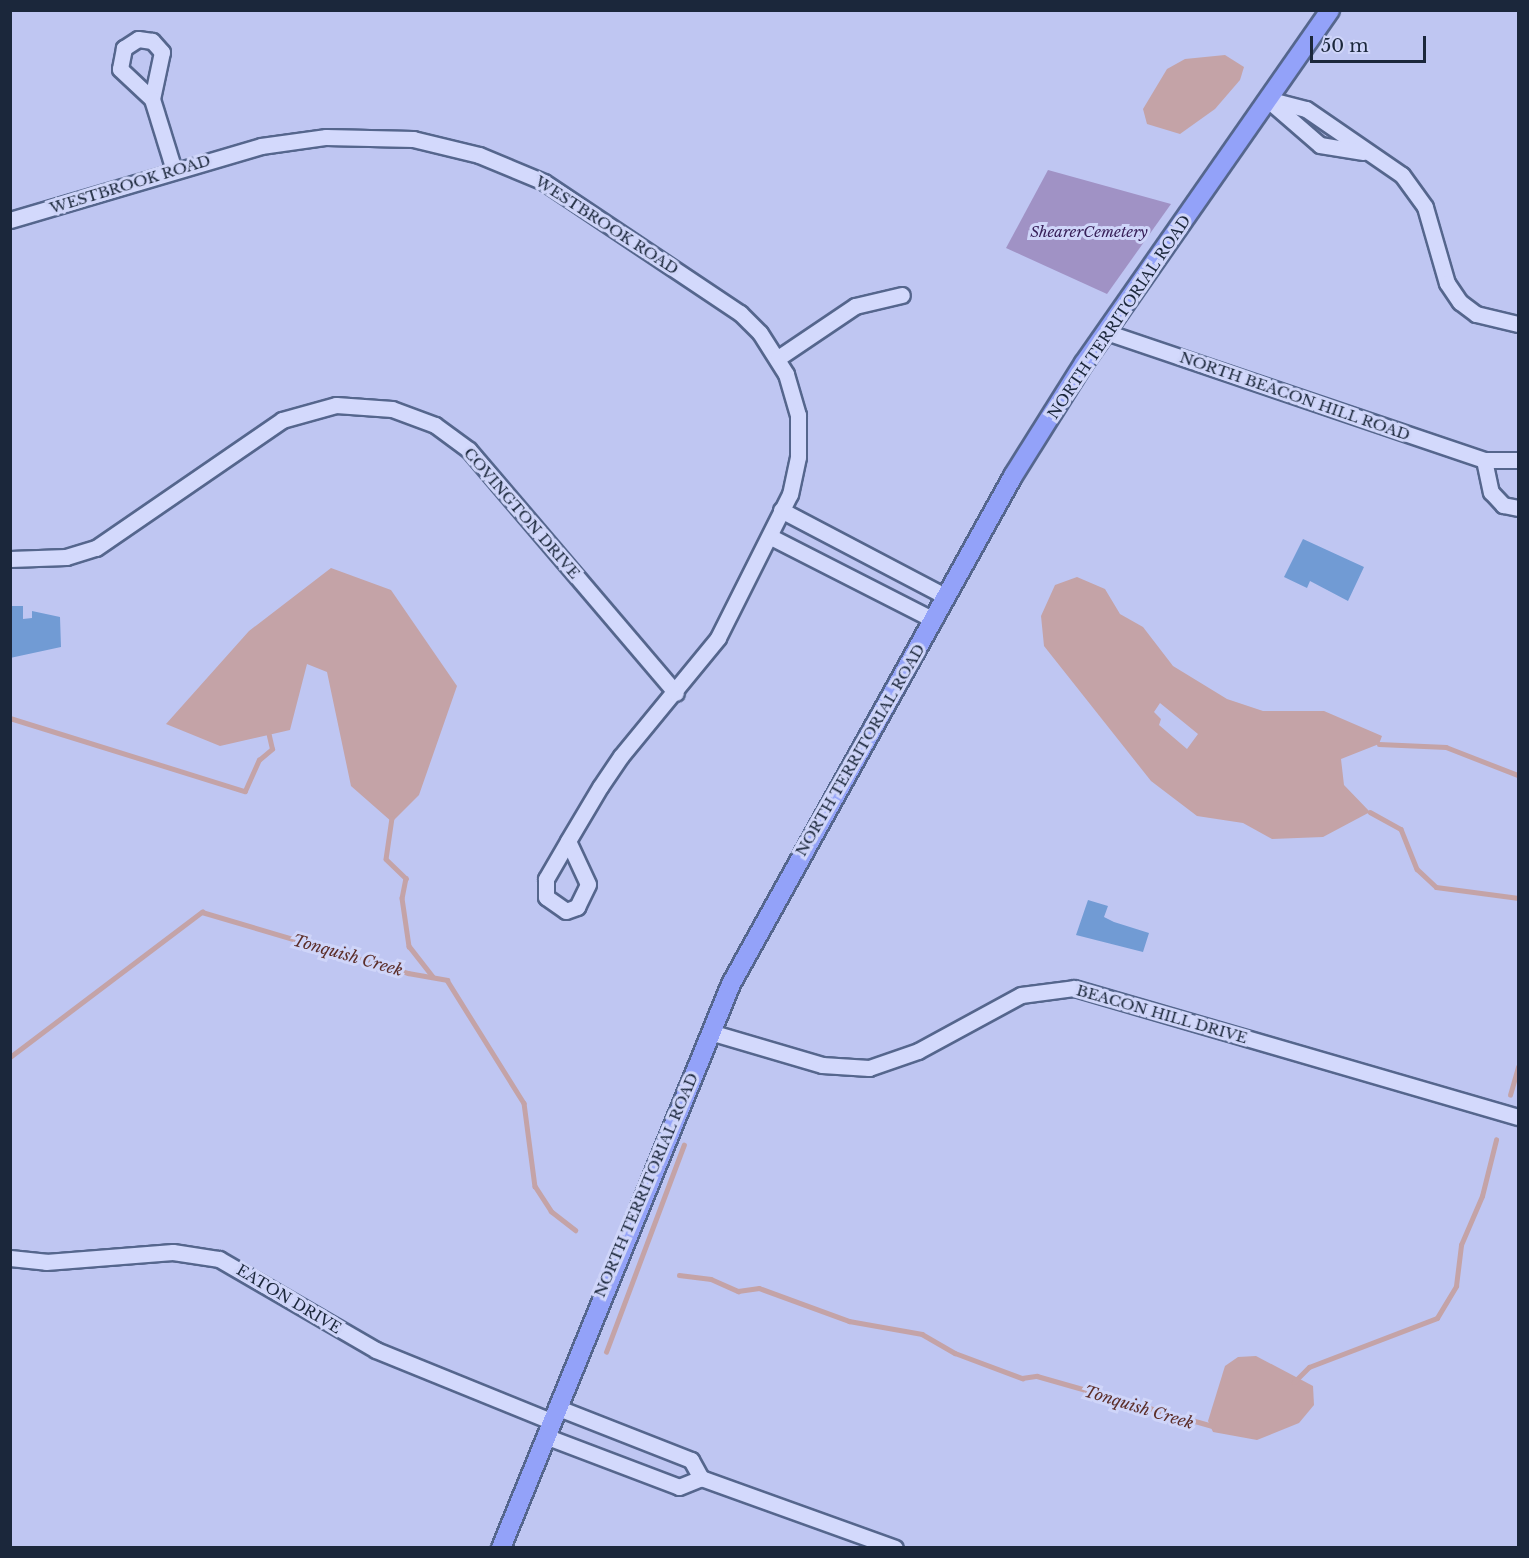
<!DOCTYPE html>
<style>
body{margin:0}
#map{position:relative;width:1529px;height:1558px;overflow:hidden;background:#bfc6f2;font-family:"Libre Baskerville",serif}
div>[style]{position:absolute}
.cemetery>*{inset:0;background:#a092c5}
.water>*{inset:0;background:#c4a3a7}
.stream>*{height:4.5px;margin:-2.25px;padding:0 2.25px;transform-origin:2.25px;border-radius:2.25px;background:#c4a3a7}
.building>*{inset:0;background:#719bd4}
.roads{filter:drop-shadow(2px 0 #55668d) drop-shadow(-2px 0 #55668d) drop-shadow(0 2px #55668d) drop-shadow(0 -2px #55668d)}
.minor>*{height:15px;margin:-7.5px;padding:0 7.5px;transform-origin:7.5px;border-radius:7.5px;background:#d3d9fc}
.major>*{height:18px;margin:-9px;padding:0 9px;transform-origin:9px;border-radius:9px;background:#93a2f9}
span{translate:-50% -50%;white-space:nowrap;text-align:center;line-height:1.15;-webkit-text-stroke:6px #cfd5f9;paint-order:stroke}
.street-label{font-size:15px;color:#1b273b}
.park-label{font-size:15px;color:#382059;font-style:italic}
.water-label{font-size:16px;color:#5c2e29;font-style:italic}
.frame{position:absolute;inset:0;border:12px solid #1b273b;pointer-events:none}
.scale{position:absolute;left:1310px;top:36px;width:116px;height:27px;box-sizing:border-box;border:3px solid #1b273b;border-top:0;padding-left:8px;font-size:18px;line-height:21px;white-space:nowrap;color:#1b273b;-webkit-text-stroke:4px #cfd5f9;paint-order:stroke}
</style>
<div id="map">
<div class="cemetery">
<i style="clip-path:polygon(1048px 170px,1171px 204px,1107px 294px,1006px 248px)"></i>
</div>
<div class="water">
<i style="clip-path:polygon(1225px 55px,1244px 67px,1240px 80px,1215px 109px,1180px 134px,1147px 124px,1143px 109px,1167px 69px,1185px 59px)"></i>
<i style="clip-path:polygon(331px 568px,391px 590px,457px 686px,419px 795px,392px 822px,351px 786px,327px 672px,307px 664px,290px 730px,220px 746px,166px 724px,249px 631px)"></i>
<i style="clip-path:polygon(evenodd,1077px 577px,1105px 589px,1120px 614px,1143px 627px,1173px 666px,1227px 699px,1263px 711px,1324px 711px,1382px 736px,1379px 744px,1341px 759px,1344px 785px,1370px 812px,1323px 837px,1272px 839px,1243px 823px,1197px 816px,1151px 781px,1044px 646px,1041px 616px,1055px 585px,1077px 577px,1160px 703px,1198px 734px,1187px 749px,1159px 725px,1161px 719px,1154px 712px,1160px 703px)"></i>
<i style="clip-path:polygon(1256px 1356px,1313px 1386px,1314px 1405px,1299px 1423px,1257px 1440px,1213px 1432px,1208px 1421px,1225px 1366px,1238px 1357px)"></i>
</div>
<div class="stream">
<i style="left:10px;top:718px;width:246px;rotate:17.3deg"></i>
<i style="left:245px;top:791px;width:34px;rotate:-66deg"></i>
<i style="left:259px;top:760px;width:17px;rotate:-40deg"></i>
<i style="left:272px;top:749px;width:18px;rotate:-103deg"></i>
<i style="left:1379px;top:744px;width:67px;rotate:2.6deg"></i>
<i style="left:1446px;top:747px;width:77px;rotate:21.3deg"></i>
<i style="left:1370px;top:812px;width:35px;rotate:29deg"></i>
<i style="left:1401px;top:829px;width:43px;rotate:68.2deg"></i>
<i style="left:1417px;top:869px;width:26px;rotate:43deg"></i>
<i style="left:1436px;top:887px;width:83px;rotate:7.6deg"></i>
<i style="left:392px;top:818px;width:41px;rotate:98.3deg"></i>
<i style="left:386px;top:859px;width:28px;rotate:44deg"></i>
<i style="left:406px;top:878px;width:20px;rotate:101deg"></i>
<i style="left:402px;top:898px;width:49px;rotate:81.7deg"></i>
<i style="left:409px;top:946px;width:39px;rotate:52deg"></i>
<i style="left:10px;top:1057px;width:241px;rotate:-37.1deg"></i>
<i style="left:202px;top:912px;width:215px;rotate:16.5deg"></i>
<i style="left:408px;top:973px;width:40px;rotate:10deg"></i>
<i style="left:447px;top:980px;width:145px;rotate:58deg"></i>
<i style="left:524px;top:1103px;width:84px;rotate:82.5deg"></i>
<i style="left:535px;top:1186px;width:30px;rotate:57deg"></i>
<i style="left:551px;top:1211px;width:31px;rotate:38deg"></i>
<i style="left:1510px;top:1095px;width:29px;rotate:-74deg"></i>
<i style="left:679px;top:1275px;width:32px;rotate:7deg"></i>
<i style="left:711px;top:1279px;width:30px;rotate:24deg"></i>
<i style="left:738px;top:1291px;width:21px;rotate:-8deg"></i>
<i style="left:759px;top:1288px;width:96px;rotate:20.1deg"></i>
<i style="left:849px;top:1321px;width:74px;rotate:10.1deg"></i>
<i style="left:922px;top:1334px;width:38px;rotate:30deg"></i>
<i style="left:955px;top:1353px;width:72px;rotate:20.5deg"></i>
<i style="left:1022px;top:1378px;width:15px;rotate:-8deg"></i>
<i style="left:1037px;top:1376px;width:183px;rotate:15.9deg"></i>
<i style="left:606px;top:1352px;width:221px;rotate:-69.4deg"></i>
<i style="left:1294px;top:1382px;width:21px;rotate:-45deg"></i>
<i style="left:1309px;top:1367px;width:137px;rotate:-20.9deg"></i>
<i style="left:1437px;top:1318px;width:37px;rotate:-59deg"></i>
<i style="left:1456px;top:1286px;width:41px;rotate:-83deg"></i>
<i style="left:1461px;top:1245px;width:53px;rotate:-66.8deg"></i>
<i style="left:1482px;top:1196px;width:58px;rotate:-76deg"></i>
</div>
<div class="building">
<i style="clip-path:polygon(1303px 539px,1364px 567px,1348px 601px,1310px 581px,1307px 588px,1284px 577px)"></i>
<i style="clip-path:polygon(10px 606px,23px 606px,23px 619px,32px 618px,32px 611px,60px 617px,61px 647px,10px 658px)"></i>
<i style="clip-path:polygon(1088px 900px,1108px 906px,1104px 917px,1114px 922px,1149px 933px,1143px 952px,1076px 935px)"></i>
</div>
<div class="roads">
<div class="minor">
<i style="left:152px;top:99px;width:48px;rotate:-78deg"></i>
<i style="left:162px;top:52px;width:15px;rotate:-132deg"></i>
<i style="left:152px;top:41px;width:14px;rotate:-172deg"></i>
<i style="left:138px;top:39px;width:17px;rotate:147deg"></i>
<i style="left:124px;top:48px;width:21px;rotate:101deg"></i>
<i style="left:120px;top:69px;width:44px;rotate:43.2deg"></i>
<i style="left:152px;top:99px;width:74px;rotate:72.8deg"></i>
<i style="left:1267px;top:99px;width:40px;rotate:14.4deg"></i>
<i style="left:1306px;top:109px;width:116px;rotate:34.5deg"></i>
<i style="left:1402px;top:175px;width:39px;rotate:54deg"></i>
<i style="left:1425px;top:207px;width:79px;rotate:73.9deg"></i>
<i style="left:1447px;top:283px;width:23px;rotate:56deg"></i>
<i style="left:1460px;top:302px;width:20px;rotate:37deg"></i>
<i style="left:1476px;top:314px;width:43px;rotate:13.4deg"></i>
<i style="left:1267px;top:99px;width:70px;rotate:41deg"></i>
<i style="left:1320px;top:145px;width:44px;rotate:9.2deg"></i>
<i style="left:10px;top:220px;width:262px;rotate:-16.4deg"></i>
<i style="left:261px;top:146px;width:66px;rotate:-7.9deg"></i>
<i style="left:326px;top:137px;width:87px;rotate:1.3deg"></i>
<i style="left:413px;top:139px;width:68px;rotate:13.6deg"></i>
<i style="left:479px;top:155px;width:70px;rotate:22.6deg"></i>
<i style="left:544px;top:182px;width:236px;rotate:33.8deg"></i>
<i style="left:740px;top:313px;width:28px;rotate:45deg"></i>
<i style="left:760px;top:333px;width:49px;rotate:57.6deg"></i>
<i style="left:786px;top:374px;width:43px;rotate:73.7deg"></i>
<i style="left:798px;top:415px;width:42px;rotate:90deg"></i>
<i style="left:798px;top:457px;width:38px;rotate:102deg"></i>
<i style="left:790px;top:494px;width:161px;rotate:116.6deg"></i>
<i style="left:718px;top:638px;width:153px;rotate:129.4deg"></i>
<i style="left:621px;top:756px;width:37px;rotate:124deg"></i>
<i style="left:600px;top:787px;width:63px;rotate:120.7deg"></i>
<i style="left:568px;top:841px;width:44px;rotate:120.1deg"></i>
<i style="left:546px;top:879px;width:18px;rotate:90deg"></i>
<i style="left:546px;top:897px;width:24px;rotate:35deg"></i>
<i style="left:566px;top:911px;width:12px;rotate:-20deg"></i>
<i style="left:577px;top:907px;width:25px;rotate:-64deg"></i>
<i style="left:588px;top:884px;width:47px;rotate:-114.9deg"></i>
<i style="left:1106px;top:332px;width:399px;rotate:18.7deg"></i>
<i style="left:1484px;top:460px;width:34px"></i>
<i style="left:778px;top:358px;width:93px;rotate:-34deg"></i>
<i style="left:855px;top:306px;width:48px;rotate:-13.2deg"></i>
<i style="left:1484px;top:460px;width:33px;rotate:78deg"></i>
<i style="left:1491px;top:492px;width:18px;rotate:47deg"></i>
<i style="left:1503px;top:505px;width:15px;rotate:11deg"></i>
<i style="left:781px;top:510px;width:187px;rotate:27.7deg"></i>
<i style="left:771px;top:537px;width:183px;rotate:27deg"></i>
<i style="left:10px;top:559px;width:56px;rotate:-2deg"></i>
<i style="left:66px;top:557px;width:31px;rotate:-17deg"></i>
<i style="left:96px;top:548px;width:226px;rotate:-34.5deg"></i>
<i style="left:282px;top:420px;width:56px;rotate:-15.5deg"></i>
<i style="left:336px;top:405px;width:56px;rotate:4.1deg"></i>
<i style="left:392px;top:409px;width:46px;rotate:20.4deg"></i>
<i style="left:435px;top:425px;width:42px;rotate:36.3deg"></i>
<i style="left:469px;top:450px;width:319px;rotate:49.6deg"></i>
<i style="left:710px;top:1032px;width:117px;rotate:16.4deg"></i>
<i style="left:822px;top:1065px;width:47px;rotate:3.7deg"></i>
<i style="left:869px;top:1068px;width:52px;rotate:-19.1deg"></i>
<i style="left:918px;top:1051px;width:117px;rotate:-28.5deg"></i>
<i style="left:1021px;top:995px;width:53px;rotate:-7.5deg"></i>
<i style="left:1074px;top:988px;width:462px;rotate:16.2deg"></i>
<i style="left:10px;top:1258px;width:36px;rotate:6deg"></i>
<i style="left:46px;top:1262px;width:127px;rotate:-4.5deg"></i>
<i style="left:173px;top:1252px;width:47px;rotate:8.7deg"></i>
<i style="left:219px;top:1259px;width:181px;rotate:30.1deg"></i>
<i style="left:376px;top:1350px;width:189px;rotate:22.1deg"></i>
<i style="left:556px;top:1407px;width:145px;rotate:21.4deg"></i>
<i style="left:691px;top:1460px;width:21px;rotate:61deg"></i>
<i style="left:701px;top:1478px;width:206px;rotate:19.8deg"></i>
<i style="left:545px;top:1436px;width:143px;rotate:20.8deg"></i>
<i style="left:679px;top:1487px;width:24px;rotate:-22deg"></i>
</div>
<div class="major">
<i style="left:501px;top:1548px;width:609px;rotate:-67.81deg"></i>
<i style="left:731px;top:984px;width:581px;rotate:-60.96deg"></i>
<i style="left:1013px;top:476px;width:133px;rotate:-57.9deg"></i>
<i style="left:1084px;top:363px;width:430px;rotate:-55.1deg"></i>
</div>
</div>
<div class="street-label">
<span style="left:130px;top:184px;rotate:-17deg">WESTBROOK ROAD</span>
<span style="left:607px;top:225px;rotate:33deg">WESTBROOK ROAD</span>
<span style="left:1119px;top:317px;rotate:-56deg">NORTH TERRITORIAL ROAD</span>
<span style="left:1295px;top:396px;rotate:19deg">NORTH BEACON HILL ROAD</span>
<span style="left:522px;top:513px;rotate:49deg">COVINGTON DRIVE</span>
<span style="left:860px;top:750px;rotate:-60deg">NORTH TERRITORIAL ROAD</span>
<span style="left:1162px;top:1014px;rotate:16deg">BEACON HILL DRIVE</span>
<span style="left:646px;top:1185px;rotate:-67deg">NORTH TERRITORIAL ROAD</span>
<span style="left:289px;top:1299px;rotate:31deg">EATON DRIVE</span>
</div>
<div class="park-label">
<span style="left:1089px;top:232px">ShearerCemetery</span>
</div>
<div class="water-label">
<span style="left:348px;top:955px;rotate:16deg">Tonquish Creek</span>
<span style="left:1139px;top:1407px;rotate:17deg">Tonquish Creek</span>
</div>
<div class="frame"></div>
<div class="scale">50 m</div>
</div>
